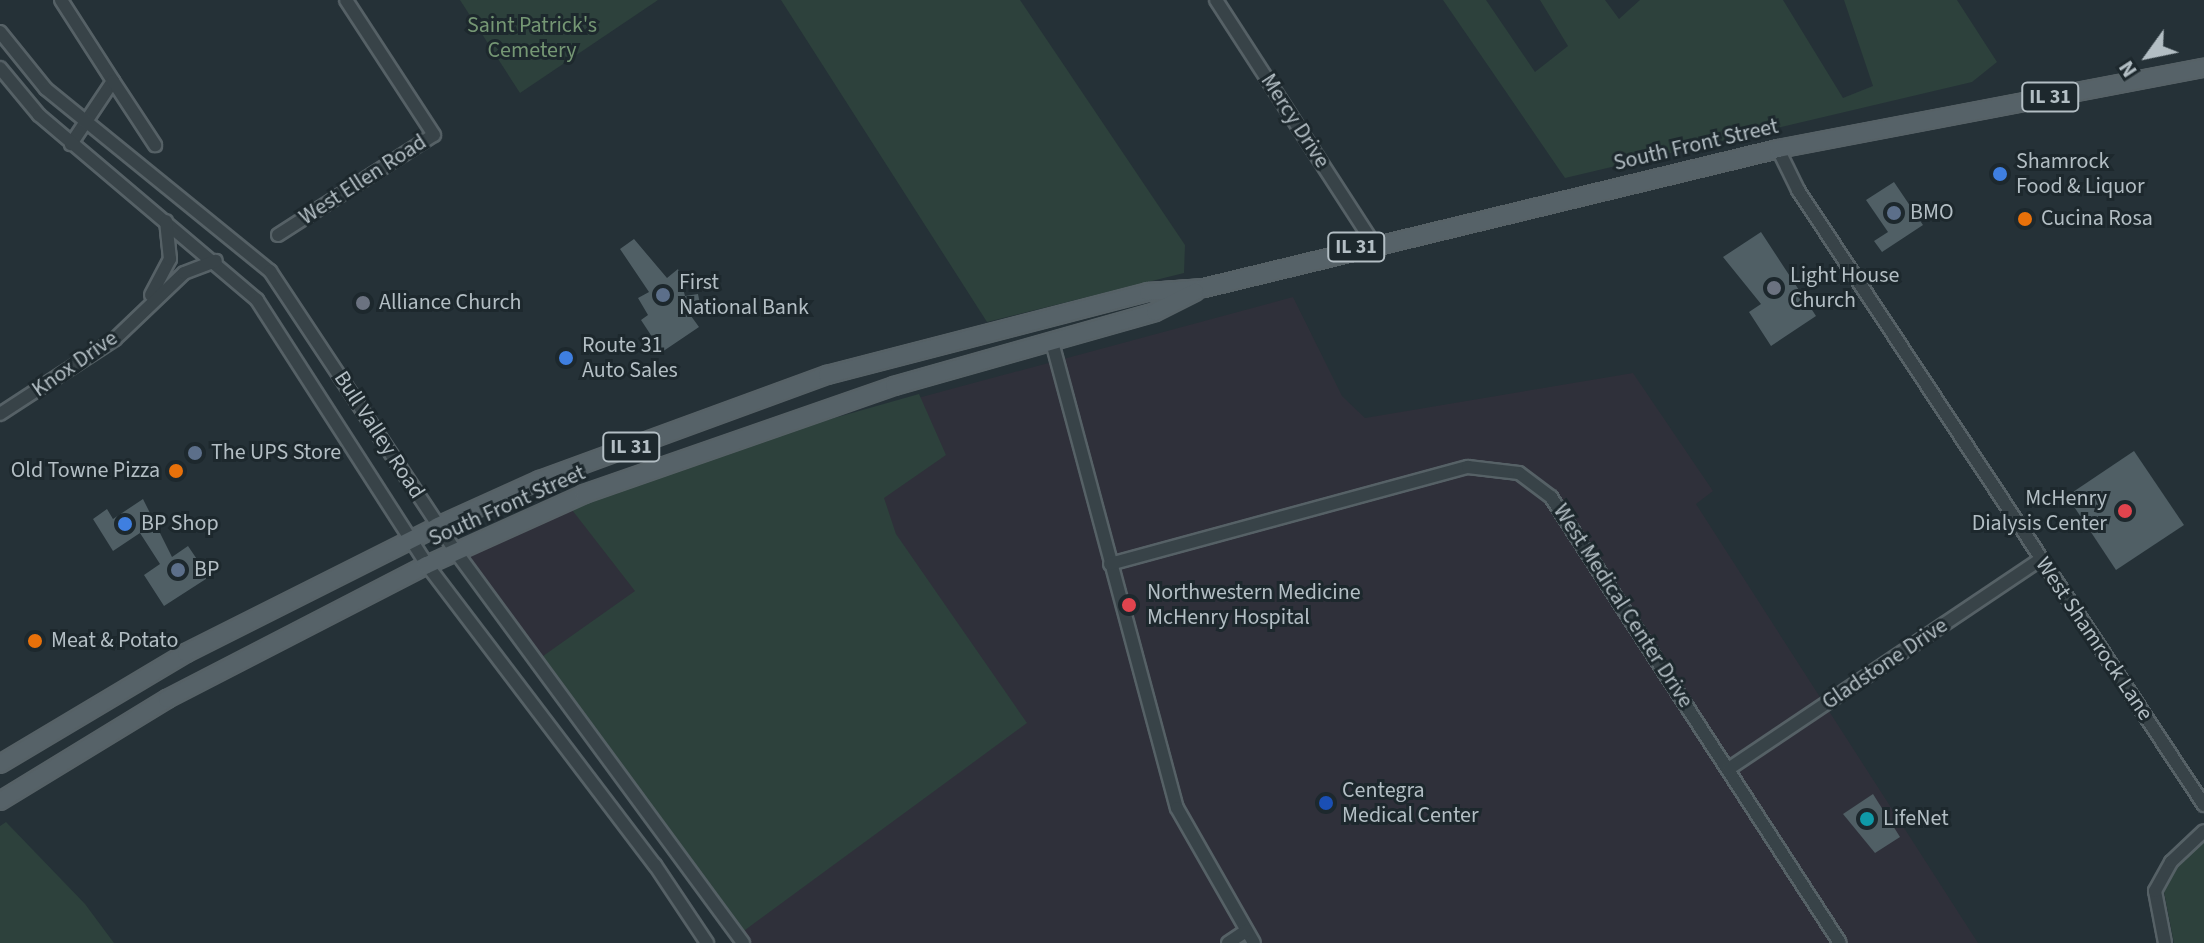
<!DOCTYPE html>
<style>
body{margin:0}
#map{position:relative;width:2204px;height:943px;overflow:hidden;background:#253137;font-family:"Source Sans 3",sans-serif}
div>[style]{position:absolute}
.medical>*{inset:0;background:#2f303a}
.green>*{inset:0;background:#2d413c}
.building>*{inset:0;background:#505f65}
.roads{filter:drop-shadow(2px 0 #566166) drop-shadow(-2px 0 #566166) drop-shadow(0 2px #566166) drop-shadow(0 -2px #566166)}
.minor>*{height:12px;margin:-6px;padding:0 6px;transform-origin:6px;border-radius:6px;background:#384348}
.major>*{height:16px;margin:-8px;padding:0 8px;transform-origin:8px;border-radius:8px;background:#566268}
.dots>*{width:22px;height:22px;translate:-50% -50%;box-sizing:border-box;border:4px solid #1d282d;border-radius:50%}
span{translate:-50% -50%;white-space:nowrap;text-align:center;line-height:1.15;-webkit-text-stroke:6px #1d282d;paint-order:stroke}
.shield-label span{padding:2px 6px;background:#1d282d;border:2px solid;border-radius:6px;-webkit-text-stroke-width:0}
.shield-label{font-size:20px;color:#b3bec4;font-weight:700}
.park-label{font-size:22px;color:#759774}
.street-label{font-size:22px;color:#b3bec4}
.poi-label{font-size:22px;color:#b3bec4}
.left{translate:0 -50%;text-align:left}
.right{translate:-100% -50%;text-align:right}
.north{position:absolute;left:2108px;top:16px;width:80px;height:80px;-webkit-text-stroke:6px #1d282d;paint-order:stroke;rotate:237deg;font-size:22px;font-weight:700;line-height:32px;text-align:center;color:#b3bec4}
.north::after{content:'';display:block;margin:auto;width:28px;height:36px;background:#b3bec4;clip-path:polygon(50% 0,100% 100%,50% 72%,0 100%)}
</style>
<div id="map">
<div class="medical">
<i style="clip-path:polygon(1293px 297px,1342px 396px,1365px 418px,1633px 373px,1713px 491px,1696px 504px,1978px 943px,748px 943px,460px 549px,651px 470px)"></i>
</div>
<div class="green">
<i style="clip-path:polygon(460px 0,658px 0,520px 93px)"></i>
<i style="clip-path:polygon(781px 0,1020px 0,1185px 245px,1184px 273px,987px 322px)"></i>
<i style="clip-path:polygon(1443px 0,1486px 0,1535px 72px,1568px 46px,1540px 0,1605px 0,1619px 19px,1640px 0,1783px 0,1843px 98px,1873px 86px,1844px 0,1957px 0,1997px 62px,1972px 82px,1565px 178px)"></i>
<i style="clip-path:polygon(919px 394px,946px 455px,884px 498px,896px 534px,1027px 723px,741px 933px,536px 661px,635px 591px,569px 506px,651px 470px)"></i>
<i style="clip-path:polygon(6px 822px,85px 904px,114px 943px,0 943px,0 826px)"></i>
<i style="clip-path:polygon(2204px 841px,2204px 943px,2174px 943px,2164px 892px,2179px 864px)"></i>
</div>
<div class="building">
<i style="clip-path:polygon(1894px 182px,1923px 225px,1882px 252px,1874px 241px,1888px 232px,1866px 200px)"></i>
<i style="clip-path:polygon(1761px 232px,1816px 316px,1771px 346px,1749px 312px,1761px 304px,1723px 257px)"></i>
<i style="clip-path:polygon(634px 239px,667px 278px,678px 269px,685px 296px,698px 294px,700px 304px,686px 309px,699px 327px,662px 352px,641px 320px,648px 315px,638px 298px,649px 292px,620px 249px)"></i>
<i style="clip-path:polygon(2134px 451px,2184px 525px,2116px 570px,2067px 496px)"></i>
<i style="clip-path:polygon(143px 499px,172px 557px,188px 546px,209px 577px,164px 606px,144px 575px,160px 564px,140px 533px,113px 551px,93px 519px,107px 509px,113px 519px)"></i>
<i style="clip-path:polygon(1873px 794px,1900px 837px,1875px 853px,1843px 814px)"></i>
</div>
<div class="roads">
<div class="minor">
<i style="left:61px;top:0;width:96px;rotate:57.3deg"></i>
<i style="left:113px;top:81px;width:76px;rotate:123.7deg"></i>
<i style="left:1216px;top:0;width:289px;rotate:57.1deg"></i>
<i style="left:0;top:32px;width:73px;rotate:51.1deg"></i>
<i style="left:46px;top:89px;width:289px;rotate:39.1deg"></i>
<i style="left:270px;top:271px;width:337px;rotate:56.5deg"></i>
<i style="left:456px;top:552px;width:485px;rotate:53.7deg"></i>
<i style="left:0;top:68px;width:61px;rotate:50.3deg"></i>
<i style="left:39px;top:115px;width:286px;rotate:40.3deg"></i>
<i style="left:257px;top:300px;width:315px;rotate:57.3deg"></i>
<i style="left:427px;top:565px;width:377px;rotate:52.8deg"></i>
<i style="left:655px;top:865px;width:94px;rotate:56.3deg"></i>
<i style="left:113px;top:81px;width:77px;rotate:56.7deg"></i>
<i style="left:1778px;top:149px;width:46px;rotate:64deg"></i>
<i style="left:1798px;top:190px;width:737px;rotate:56.57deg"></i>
<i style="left:278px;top:235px;width:185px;rotate:-32.7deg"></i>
<i style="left:434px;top:135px;width:161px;rotate:-123.1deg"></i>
<i style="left:151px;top:295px;width:41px;rotate:-62.2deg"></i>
<i style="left:170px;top:259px;width:38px;rotate:-96deg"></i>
<i style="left:1052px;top:342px;width:482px;rotate:75deg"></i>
<i style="left:1177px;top:808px;width:155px;rotate:60.3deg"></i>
<i style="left:0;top:414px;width:137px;rotate:-33.1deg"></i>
<i style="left:115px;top:339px;width:95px;rotate:-43.7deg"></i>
<i style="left:184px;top:273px;width:34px;rotate:-21deg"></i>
<i style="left:1110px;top:564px;width:371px;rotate:-15.2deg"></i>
<i style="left:1468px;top:467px;width:51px;rotate:6.7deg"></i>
<i style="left:1519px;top:473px;width:40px;rotate:37deg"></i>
<i style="left:1551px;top:497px;width:531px;rotate:57.06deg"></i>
<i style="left:1730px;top:768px;width:375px;rotate:-33.9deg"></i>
<i style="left:1228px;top:943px;width:22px;rotate:-34deg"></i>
<i style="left:2165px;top:943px;width:53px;rotate:-100.9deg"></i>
<i style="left:2155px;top:891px;width:33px;rotate:-61deg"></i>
<i style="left:2171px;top:862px;width:45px;rotate:-43.2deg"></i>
</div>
<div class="major">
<i style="left:0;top:764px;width:217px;rotate:-30.8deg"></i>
<i style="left:186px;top:653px;width:282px;rotate:-26.7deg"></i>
<i style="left:438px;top:526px;width:112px;rotate:-24.3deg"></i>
<i style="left:540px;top:480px;width:306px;rotate:-20.1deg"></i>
<i style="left:827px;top:375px;width:332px;rotate:-14.5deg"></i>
<i style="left:1148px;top:292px;width:56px;rotate:-4.1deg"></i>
<i style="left:1204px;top:288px;width:591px;rotate:-13.61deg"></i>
<i style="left:1778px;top:149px;width:434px;rotate:-10.8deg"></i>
<i style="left:0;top:801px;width:196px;rotate:-31.4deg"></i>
<i style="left:167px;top:699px;width:292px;rotate:-27.3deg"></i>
<i style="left:427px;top:565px;width:172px;rotate:-24.3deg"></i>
<i style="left:584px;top:494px;width:328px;rotate:-19.2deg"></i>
<i style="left:894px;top:386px;width:271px;rotate:-15.8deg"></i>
<i style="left:1155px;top:312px;width:45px;rotate:-26.6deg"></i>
</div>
</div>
<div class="dots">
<i style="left:2000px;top:174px;background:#3f7fe0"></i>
<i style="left:1894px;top:213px;background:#5c6f8a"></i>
<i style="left:2025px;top:219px;background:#e8710a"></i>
<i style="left:1774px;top:288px;background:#6b7280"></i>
<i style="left:663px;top:295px;background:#5c6f8a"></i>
<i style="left:363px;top:303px;background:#6b7280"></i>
<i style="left:566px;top:358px;background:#3f7fe0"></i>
<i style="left:195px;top:453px;background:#5c6f8a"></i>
<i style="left:176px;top:471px;background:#e8710a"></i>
<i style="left:2125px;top:511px;background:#e0444e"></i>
<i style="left:125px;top:524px;background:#3f7fe0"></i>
<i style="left:178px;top:570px;background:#5c6f8a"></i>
<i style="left:1129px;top:605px;background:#e0444e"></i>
<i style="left:35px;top:641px;background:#e8710a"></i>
<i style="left:1326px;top:803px;background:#1a4fb4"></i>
<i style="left:1867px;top:819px;background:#0f9aa8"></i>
</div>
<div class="shield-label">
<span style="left:2050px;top:97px">IL 31</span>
<span style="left:1356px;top:247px">IL 31</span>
<span style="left:631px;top:447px">IL 31</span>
</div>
<div class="park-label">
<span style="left:532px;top:38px">Saint Patrick's<br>Cemetery</span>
</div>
<div class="street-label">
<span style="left:1295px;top:121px;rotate:57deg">Mercy Drive</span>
<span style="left:1696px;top:145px;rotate:-13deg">South Front Street</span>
<span style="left:363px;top:180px;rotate:-33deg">West Ellen Road</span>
<span style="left:75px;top:364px;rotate:-35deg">Knox Drive</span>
<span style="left:379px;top:435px;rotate:57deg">Bull Valley Road</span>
<span style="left:507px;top:506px;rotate:-24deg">South Front Street</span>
<span style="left:1623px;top:606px;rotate:57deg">West Medical Center Drive</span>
<span style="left:2094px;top:639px;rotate:56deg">West Shamrock Lane</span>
<span style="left:1885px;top:664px;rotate:-34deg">Gladstone Drive</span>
</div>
<div class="poi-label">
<span class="left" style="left:2016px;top:174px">Shamrock<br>Food &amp; Liquor</span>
<span class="left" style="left:1910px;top:213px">BMO</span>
<span class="left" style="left:2041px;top:219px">Cucina Rosa</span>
<span class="left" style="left:1790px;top:288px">Light House<br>Church</span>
<span class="left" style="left:679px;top:295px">First<br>National Bank</span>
<span class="left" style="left:379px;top:303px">Alliance Church</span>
<span class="left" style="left:582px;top:358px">Route 31<br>Auto Sales</span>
<span class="left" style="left:211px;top:453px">The UPS Store</span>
<span class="right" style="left:160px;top:471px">Old Towne Pizza</span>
<span class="right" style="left:2107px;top:511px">McHenry<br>Dialysis Center</span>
<span class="left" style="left:141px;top:524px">BP Shop</span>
<span class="left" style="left:194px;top:570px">BP</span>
<span class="left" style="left:1147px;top:605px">Northwestern Medicine<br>McHenry Hospital</span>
<span class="left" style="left:51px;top:641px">Meat &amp; Potato</span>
<span class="left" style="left:1342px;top:803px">Centegra<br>Medical Center</span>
<span class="left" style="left:1883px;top:819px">LifeNet</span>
</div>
<div class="north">N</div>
</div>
